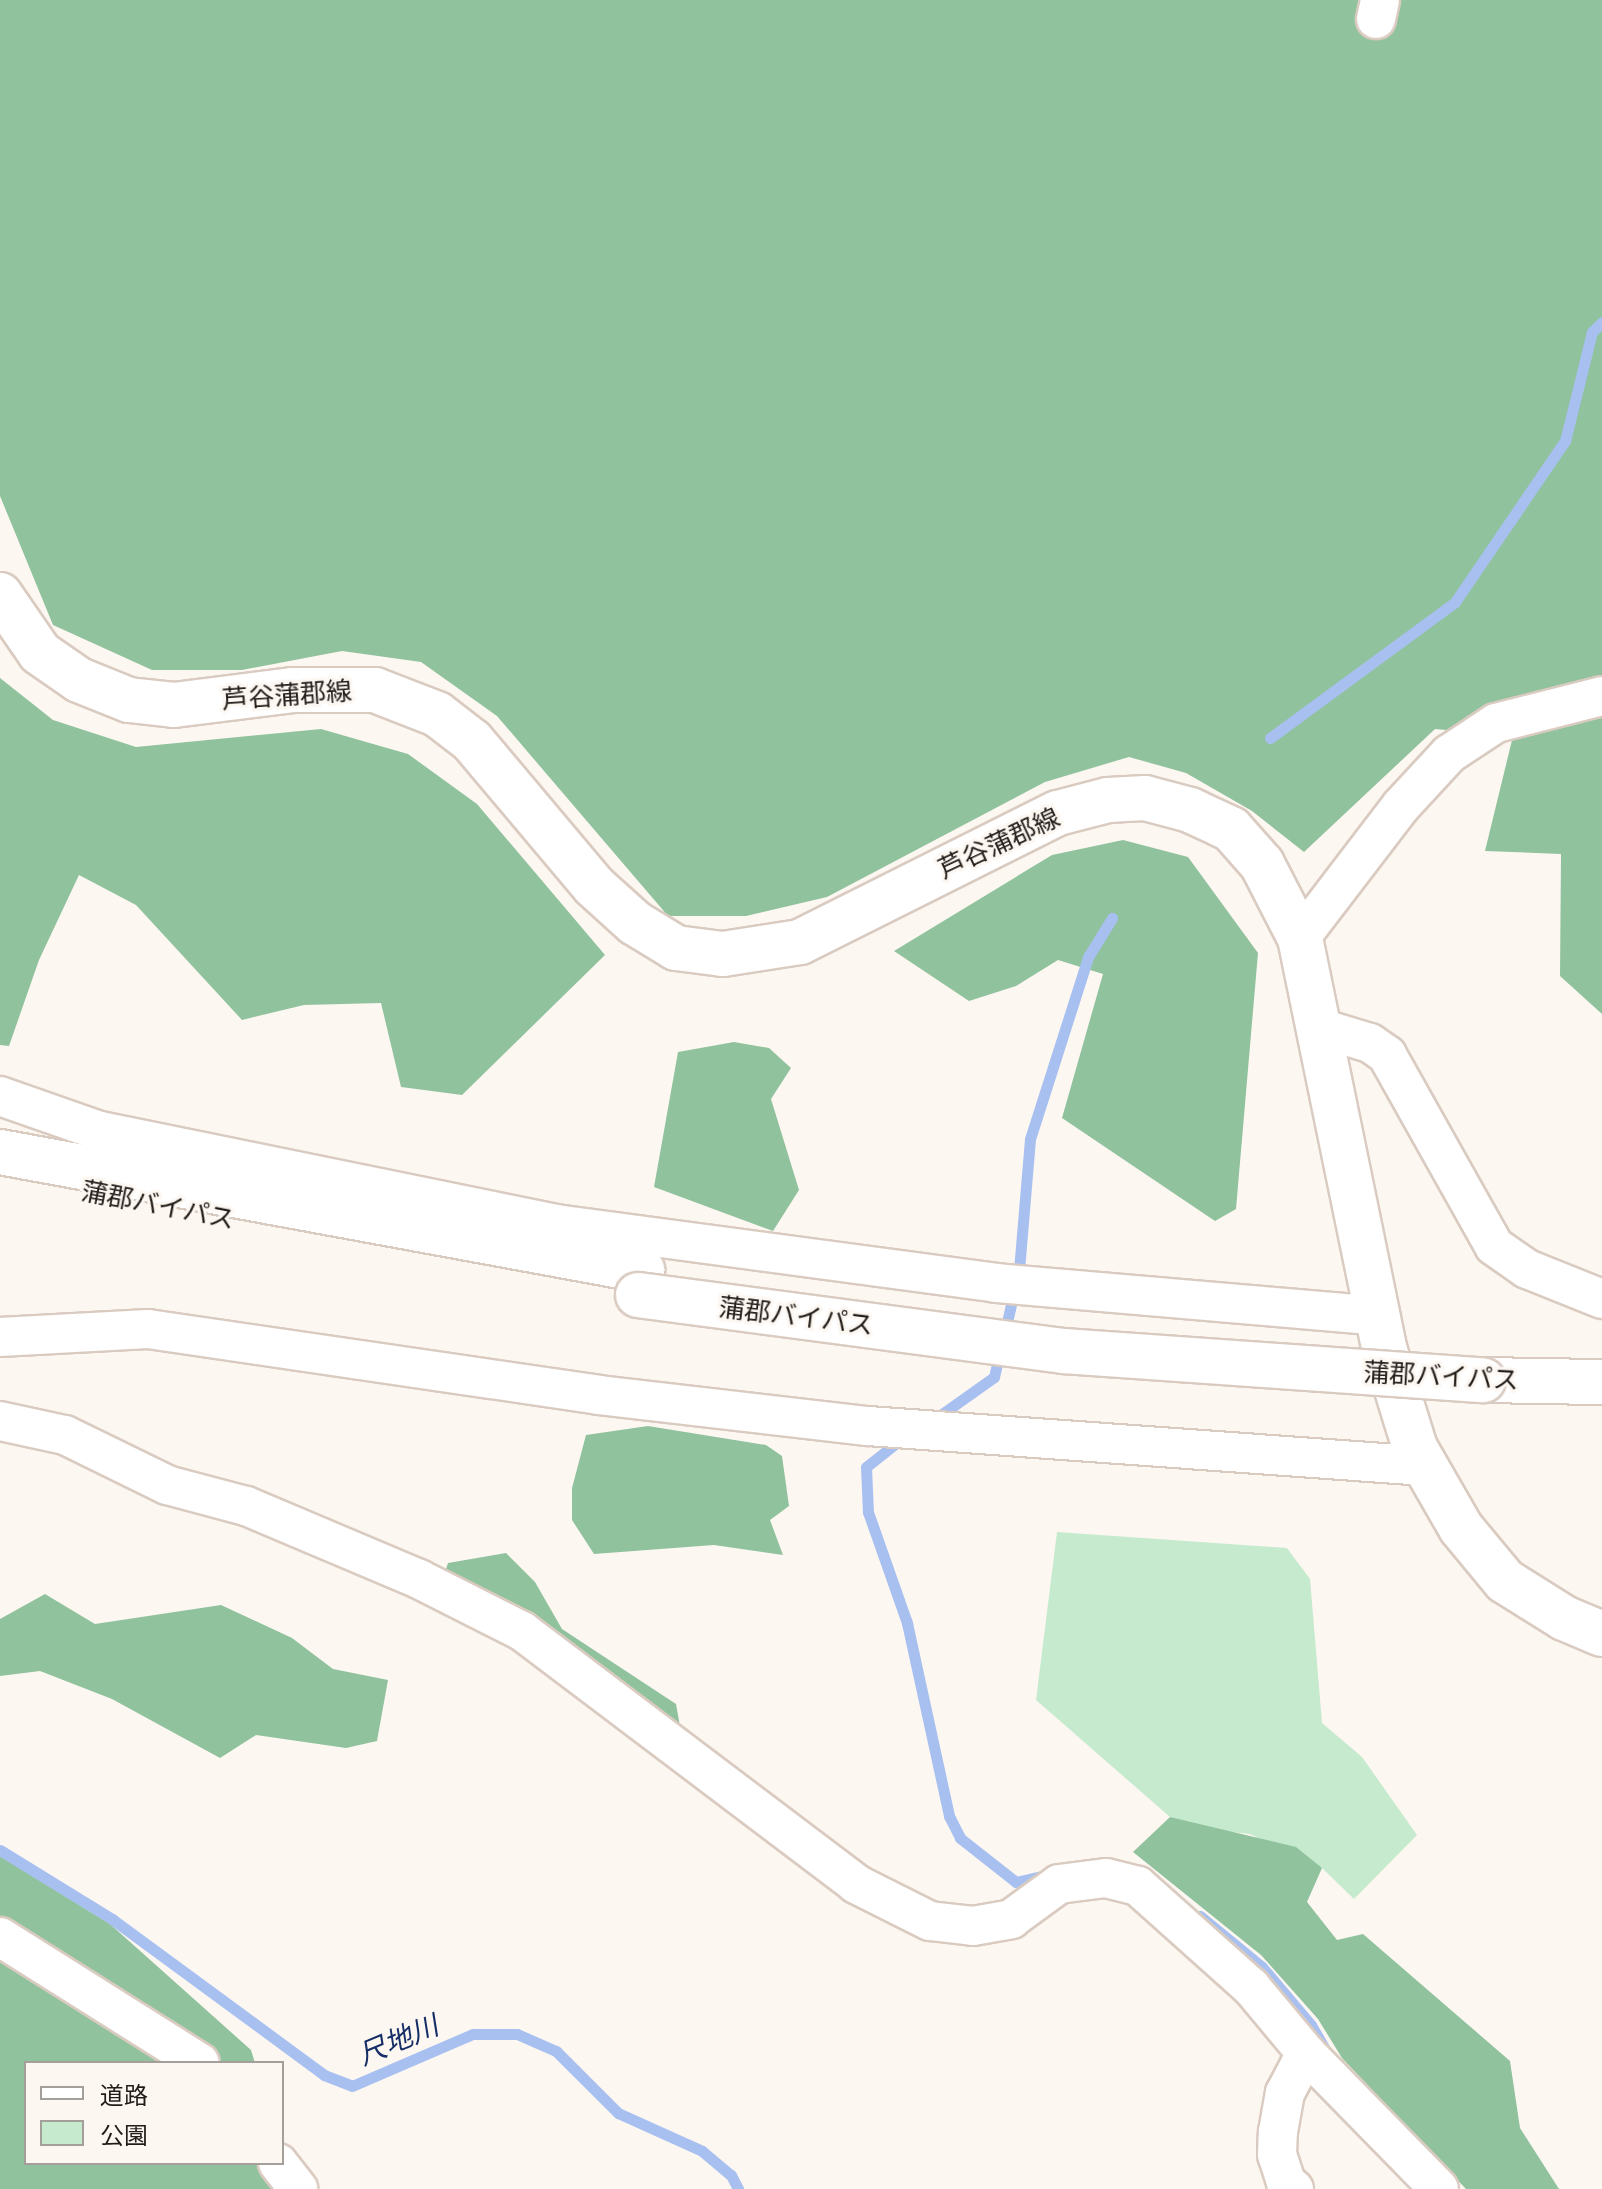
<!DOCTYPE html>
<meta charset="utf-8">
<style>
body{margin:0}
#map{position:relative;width:1602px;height:2189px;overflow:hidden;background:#fdf7f2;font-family:Quicksand,"Noto Sans JP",sans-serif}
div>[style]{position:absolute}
.green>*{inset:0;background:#c5eace}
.forest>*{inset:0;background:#90c29d}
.stream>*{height:11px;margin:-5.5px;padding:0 5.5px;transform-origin:5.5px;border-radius:5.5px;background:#a8c0f0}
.roads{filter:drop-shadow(2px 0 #dacbc1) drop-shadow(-2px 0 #dacbc1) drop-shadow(0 2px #dacbc1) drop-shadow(0 -2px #dacbc1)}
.minor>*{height:38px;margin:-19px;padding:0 19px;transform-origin:19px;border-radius:19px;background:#fff}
.secondary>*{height:44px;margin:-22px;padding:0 22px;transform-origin:22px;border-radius:22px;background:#fff}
.trunk>*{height:44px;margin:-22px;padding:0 22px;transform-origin:22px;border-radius:22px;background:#fff}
.bridges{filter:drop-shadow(2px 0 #dacbc1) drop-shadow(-2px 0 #dacbc1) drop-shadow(0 2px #dacbc1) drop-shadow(0 -2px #dacbc1)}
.trunk-bridge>*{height:44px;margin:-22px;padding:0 22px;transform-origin:22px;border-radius:22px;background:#fff}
span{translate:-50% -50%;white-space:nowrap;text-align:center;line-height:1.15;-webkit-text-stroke:6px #fdf7f2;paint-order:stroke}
.street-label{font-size:26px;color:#221c19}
.water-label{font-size:28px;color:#162e66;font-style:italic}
.legend{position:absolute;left:24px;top:2061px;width:260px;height:104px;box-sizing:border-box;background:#fdf7f2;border:2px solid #a59f9b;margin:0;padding:10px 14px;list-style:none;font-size:24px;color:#221c19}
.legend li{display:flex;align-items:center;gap:16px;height:40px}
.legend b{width:40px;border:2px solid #a59f9b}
</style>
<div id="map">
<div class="green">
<i style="clip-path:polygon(1057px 1532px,1287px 1548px,1310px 1579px,1322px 1723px,1362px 1757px,1417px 1835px,1354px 1899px,1322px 1868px,1250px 1834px,1204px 1829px,1170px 1817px,1036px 1700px)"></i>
</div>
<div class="forest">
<i style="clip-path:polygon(0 0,1602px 0,1602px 1014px,1560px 976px,1561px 854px,1485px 851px,1513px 736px,1435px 729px,1304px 852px,1252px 811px,1186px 773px,1129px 757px,1045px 782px,827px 897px,746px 916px,668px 916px,497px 716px,421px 662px,342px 651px,242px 670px,152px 670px,53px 625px,0 496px)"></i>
<i style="clip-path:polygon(0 678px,53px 720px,136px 747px,321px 729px,408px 754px,477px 804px,605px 955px,462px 1095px,401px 1087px,381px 1003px,304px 1005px,242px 1020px,136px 905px,79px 875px,39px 960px,9px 1046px,0 1045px)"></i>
<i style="clip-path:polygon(1123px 840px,1188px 857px,1258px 953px,1236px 1209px,1215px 1221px,1062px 1118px,1103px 974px,1058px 960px,1016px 986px,969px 1001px,894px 951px,1052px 855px)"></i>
<i style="clip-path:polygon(734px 1042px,769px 1048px,791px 1068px,771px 1099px,799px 1190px,773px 1231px,654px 1187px,678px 1052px)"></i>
<i style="clip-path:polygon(648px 1426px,766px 1445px,782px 1456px,789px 1506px,770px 1520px,783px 1555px,714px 1545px,594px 1554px,572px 1520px,572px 1488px,586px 1435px)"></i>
<i style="clip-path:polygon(506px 1553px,535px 1582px,562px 1629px,676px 1704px,683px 1743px,515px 1606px,445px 1572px,448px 1563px)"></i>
<i style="clip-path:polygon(45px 1594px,95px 1624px,221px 1605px,292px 1638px,333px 1669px,388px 1680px,377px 1741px,346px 1748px,256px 1735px,220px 1758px,112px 1699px,40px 1671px,0 1676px,0 1619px)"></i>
<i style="clip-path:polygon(1170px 1817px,1296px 1847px,1322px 1868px,1307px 1902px,1337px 1940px,1363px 1934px,1510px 2061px,1520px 2128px,1559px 2189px,1466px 2189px,1342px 2058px,1318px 2019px,1261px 1955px,1133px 1852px)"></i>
<i style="clip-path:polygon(0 1856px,110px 1924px,251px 2050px,255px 2063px,26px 2063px,26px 2163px,282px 2163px,275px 2189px,0 2189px)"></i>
</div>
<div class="stream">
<i style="left:1270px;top:738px;width:230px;rotate:-36.3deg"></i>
<i style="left:1455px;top:602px;width:195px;rotate:-55.7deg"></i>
<i style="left:1565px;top:441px;width:112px;rotate:-76.1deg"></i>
<i style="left:1592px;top:332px;width:14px;rotate:-45deg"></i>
<i style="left:1004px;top:1335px;width:67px;rotate:-77deg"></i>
<i style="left:1019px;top:1270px;width:131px;rotate:-85.2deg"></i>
<i style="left:1030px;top:1139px;width:191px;rotate:-72.3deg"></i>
<i style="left:1088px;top:957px;width:46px;rotate:-58.4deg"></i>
<i style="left:935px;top:1419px;width:72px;rotate:-35.4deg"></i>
<i style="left:994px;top:1377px;width:26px;rotate:-77deg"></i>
<i style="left:900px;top:1440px;width:43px;rotate:141.5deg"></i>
<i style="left:866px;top:1467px;width:45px;rotate:87.5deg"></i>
<i style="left:868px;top:1512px;width:118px;rotate:70.6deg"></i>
<i style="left:907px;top:1623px;width:198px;rotate:77.7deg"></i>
<i style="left:949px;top:1816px;width:25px;rotate:63deg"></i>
<i style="left:960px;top:1838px;width:71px;rotate:38.2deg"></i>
<i style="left:1016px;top:1882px;width:35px;rotate:-13deg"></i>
<i style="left:0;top:1850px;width:132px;rotate:31.6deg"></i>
<i style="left:112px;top:1919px;width:263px;rotate:36.3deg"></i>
<i style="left:324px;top:2075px;width:30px;rotate:21deg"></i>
<i style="left:352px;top:2086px;width:132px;rotate:-23.3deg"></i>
<i style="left:473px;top:2034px;width:44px"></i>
<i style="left:517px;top:2034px;width:43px;rotate:23.6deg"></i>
<i style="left:556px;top:2051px;width:88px;rotate:45deg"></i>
<i style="left:618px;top:2113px;width:92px;rotate:24.3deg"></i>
<i style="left:702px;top:2151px;width:38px;rotate:40deg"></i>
<i style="left:731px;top:2175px;width:16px;rotate:63deg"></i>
<i style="left:1200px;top:1916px;width:80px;rotate:39.4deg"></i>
<i style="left:1262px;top:1967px;width:76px;rotate:49.8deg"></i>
<i style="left:1311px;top:2025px;width:38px;rotate:60deg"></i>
</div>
<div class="roads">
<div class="minor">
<i style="left:1376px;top:19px;width:19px;rotate:-78deg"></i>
<i style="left:1300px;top:938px;width:166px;rotate:-52.6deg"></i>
<i style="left:1401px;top:806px;width:71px;rotate:-47.3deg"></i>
<i style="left:1449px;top:754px;width:56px;rotate:-33.4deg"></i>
<i style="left:1496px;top:723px;width:109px;rotate:-14.3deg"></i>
<i style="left:1320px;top:1028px;width:52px;rotate:16.7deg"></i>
<i style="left:1370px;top:1043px;width:21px;rotate:35deg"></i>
<i style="left:1387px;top:1055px;width:219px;rotate:60.7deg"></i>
<i style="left:1494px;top:1246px;width:40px;rotate:34.9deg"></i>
<i style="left:1527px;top:1269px;width:81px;rotate:21.8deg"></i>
<i style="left:0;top:1096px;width:106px;rotate:19.3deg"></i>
<i style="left:100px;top:1131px;width:465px;rotate:11.5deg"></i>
<i style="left:556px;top:1224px;width:444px;rotate:7.6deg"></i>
<i style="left:996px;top:1283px;width:383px;rotate:4.9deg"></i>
<i style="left:0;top:1337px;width:148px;rotate:-3.1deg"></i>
<i style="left:148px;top:1329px;width:456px;rotate:8.3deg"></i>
<i style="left:599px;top:1395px;width:271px;rotate:6.6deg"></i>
<i style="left:868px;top:1426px;width:558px;rotate:4.11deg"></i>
<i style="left:0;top:1421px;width:66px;rotate:12.2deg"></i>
<i style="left:65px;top:1435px;width:114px;rotate:26.1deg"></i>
<i style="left:167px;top:1485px;width:82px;rotate:14.9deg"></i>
<i style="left:246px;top:1506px;width:188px;rotate:22.9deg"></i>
<i style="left:419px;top:1579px;width:115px;rotate:26.8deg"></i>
<i style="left:522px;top:1631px;width:419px;rotate:37.1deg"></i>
<i style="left:856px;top:1884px;width:83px;rotate:26.6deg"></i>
<i style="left:930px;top:1921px;width:43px;rotate:6.6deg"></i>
<i style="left:973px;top:1926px;width:39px;rotate:-10deg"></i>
<i style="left:1011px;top:1919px;width:59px;rotate:-36.1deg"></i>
<i style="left:1059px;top:1884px;width:47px;rotate:-7.3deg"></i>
<i style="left:1106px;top:1878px;width:33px;rotate:14deg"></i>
<i style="left:1138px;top:1886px;width:152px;rotate:41.8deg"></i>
<i style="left:1251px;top:1987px;width:86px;rotate:50.2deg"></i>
<i style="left:1306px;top:2053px;width:190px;rotate:45.6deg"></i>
<i style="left:0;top:1937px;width:236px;rotate:32.2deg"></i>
<i style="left:278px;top:2163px;width:33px;rotate:52deg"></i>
<i style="left:1294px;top:2189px;width:11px;rotate:-139deg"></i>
<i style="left:1286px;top:2182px;width:28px;rotate:-108deg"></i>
<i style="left:1277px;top:2155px;width:23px;rotate:-88deg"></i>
<i style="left:1278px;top:2132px;width:40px;rotate:-80deg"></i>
<i style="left:1285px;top:2093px;width:45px;rotate:-62.3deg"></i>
</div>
<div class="secondary">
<i style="left:0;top:595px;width:70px;rotate:55.4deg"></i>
<i style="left:40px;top:653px;width:47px;rotate:34.7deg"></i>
<i style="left:79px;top:680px;width:54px;rotate:21.8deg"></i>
<i style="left:129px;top:700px;width:45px;rotate:6.3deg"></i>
<i style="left:174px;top:705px;width:119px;rotate:-7.2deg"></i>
<i style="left:292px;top:690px;width:83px"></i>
<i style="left:375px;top:690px;width:66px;rotate:21.2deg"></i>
<i style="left:437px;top:714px;width:44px;rotate:37.6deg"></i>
<i style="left:472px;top:741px;width:189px;rotate:49.9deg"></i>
<i style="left:594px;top:886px;width:55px;rotate:42.1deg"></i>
<i style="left:635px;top:923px;width:48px;rotate:31.4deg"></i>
<i style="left:676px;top:948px;width:47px;rotate:7.3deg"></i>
<i style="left:723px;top:954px;width:78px;rotate:-8.9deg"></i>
<i style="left:800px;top:942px;width:288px;rotate:-26.6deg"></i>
<i style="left:1058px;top:813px;width:52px;rotate:-14.6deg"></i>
<i style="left:1108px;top:800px;width:37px;rotate:-3deg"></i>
<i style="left:1145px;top:798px;width:47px;rotate:14.9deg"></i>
<i style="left:1190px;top:810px;width:45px;rotate:24.9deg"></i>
<i style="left:1231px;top:829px;width:47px;rotate:48.5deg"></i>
<i style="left:1262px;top:864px;width:83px;rotate:62.8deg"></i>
<i style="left:1300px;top:938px;width:422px;rotate:78.4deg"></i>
<i style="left:1385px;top:1351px;width:102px;rotate:72.8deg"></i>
<i style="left:1415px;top:1448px;width:92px;rotate:60.1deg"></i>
<i style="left:1461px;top:1528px;width:69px;rotate:50.3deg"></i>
<i style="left:1505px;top:1581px;width:70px;rotate:32.1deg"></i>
<i style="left:1564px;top:1618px;width:41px;rotate:22.8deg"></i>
</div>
<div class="trunk">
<i style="left:0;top:1152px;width:653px;rotate:10.41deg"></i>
<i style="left:1483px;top:1380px;width:119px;rotate:1deg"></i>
</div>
</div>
<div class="bridges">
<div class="trunk-bridge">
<i style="left:638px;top:1295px;width:430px;rotate:7.5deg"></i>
<i style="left:1064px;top:1351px;width:420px;rotate:4deg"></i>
</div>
</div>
<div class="street-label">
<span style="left:287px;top:695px;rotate:-4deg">芦谷蒲郡線</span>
<span style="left:999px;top:843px;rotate:-25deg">芦谷蒲郡線</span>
<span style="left:158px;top:1205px;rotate:11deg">蒲郡バイパス</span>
<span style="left:796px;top:1316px;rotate:7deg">蒲郡バイパス</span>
<span style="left:1441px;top:1376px;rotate:3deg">蒲郡バイパス</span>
</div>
<div class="water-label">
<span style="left:398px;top:2040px;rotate:-23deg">尺地川</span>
</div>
<ul class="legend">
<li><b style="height:10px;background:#fff"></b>道路</li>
<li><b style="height:22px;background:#c5eace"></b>公園</li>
</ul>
</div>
